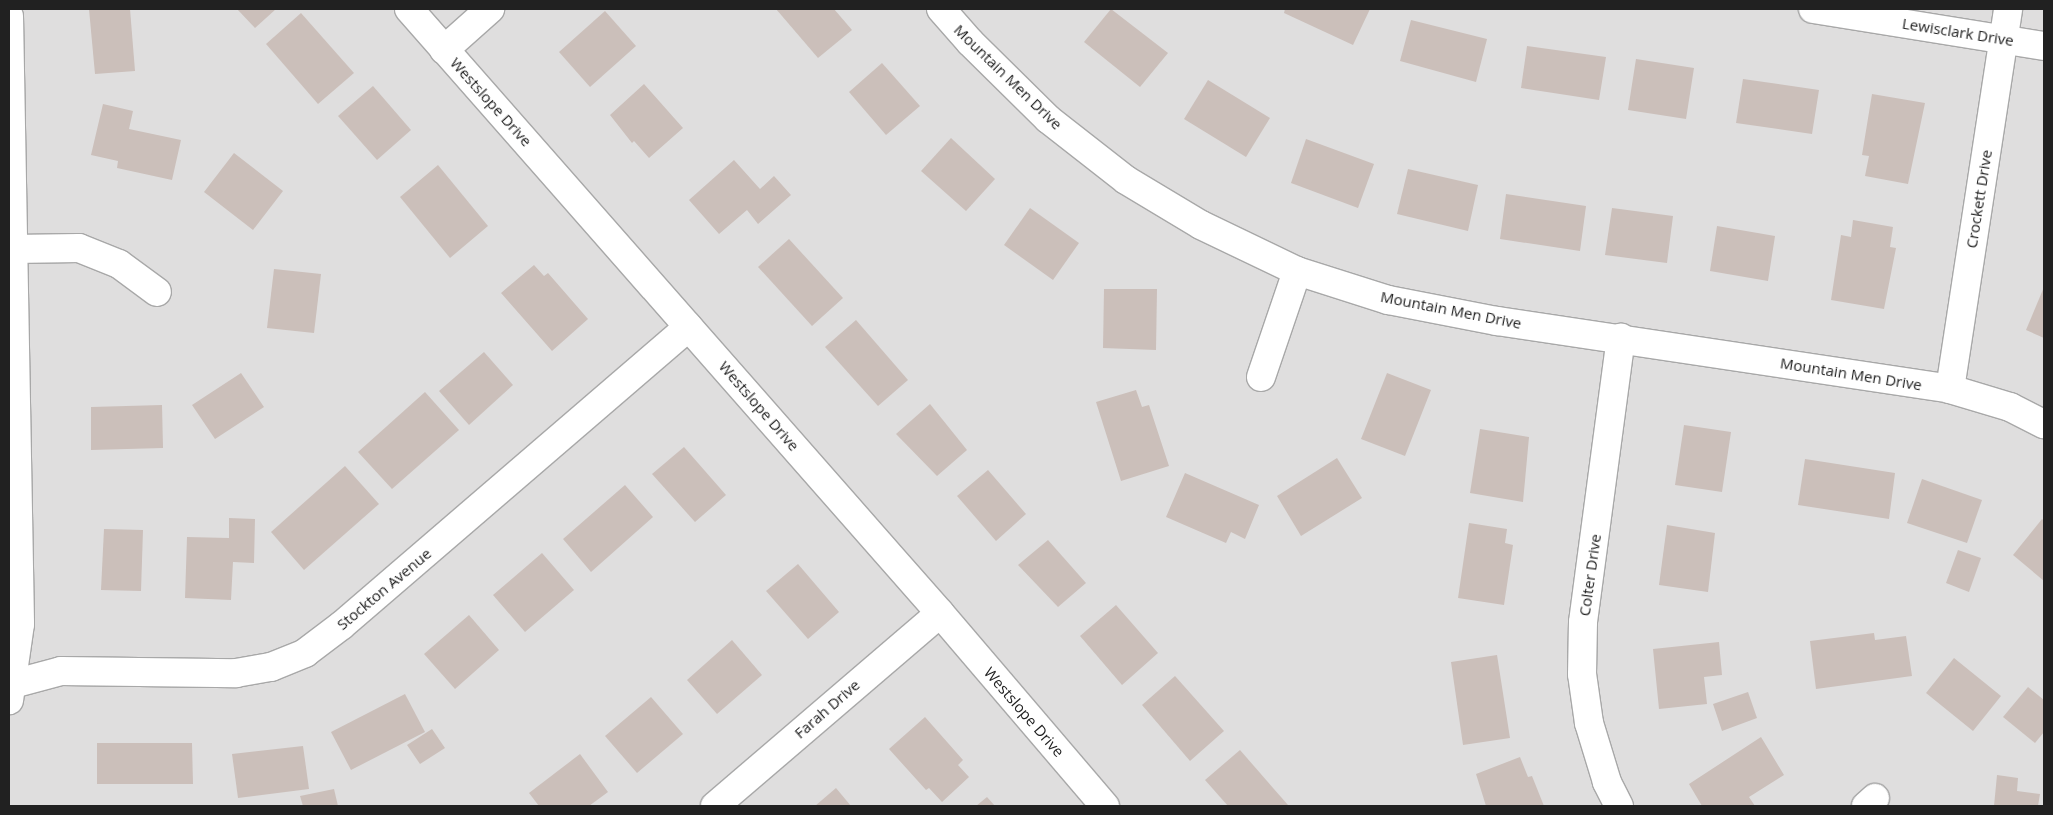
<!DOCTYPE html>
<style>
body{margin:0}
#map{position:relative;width:2053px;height:815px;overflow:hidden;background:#f2ede7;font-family:"Open Sans",sans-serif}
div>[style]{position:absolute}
.residential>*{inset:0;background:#dfdede}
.building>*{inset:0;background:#cbbfba}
.roads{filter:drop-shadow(1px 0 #a8a8a8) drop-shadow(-1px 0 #a8a8a8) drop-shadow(0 1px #a8a8a8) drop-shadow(0 -1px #a8a8a8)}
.street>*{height:28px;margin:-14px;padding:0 14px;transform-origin:14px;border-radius:14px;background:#fff}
span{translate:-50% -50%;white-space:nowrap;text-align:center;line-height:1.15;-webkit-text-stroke:4px #fff;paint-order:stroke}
.street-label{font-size:15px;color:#212121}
.frame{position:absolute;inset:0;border:10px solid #212121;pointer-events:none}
</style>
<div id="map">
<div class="residential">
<i style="clip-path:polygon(9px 9px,2044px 9px,2044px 806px,9px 806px)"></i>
</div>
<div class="building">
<i style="clip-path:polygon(89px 9px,130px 9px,135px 71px,95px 74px)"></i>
<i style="clip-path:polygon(237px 9px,276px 9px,255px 28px)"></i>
<i style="clip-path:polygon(776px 9px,834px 9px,852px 30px,818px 58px)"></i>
<i style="clip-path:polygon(1111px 9px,1168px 53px,1140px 87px,1084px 42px)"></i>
<i style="clip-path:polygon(1285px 9px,1370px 9px,1353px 45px,1284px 13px)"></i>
<i style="clip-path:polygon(605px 11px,636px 46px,590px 87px,559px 52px)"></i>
<i style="clip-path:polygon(301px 13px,354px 73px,318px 104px,266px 44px)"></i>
<i style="clip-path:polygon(1411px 20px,1487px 39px,1476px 82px,1400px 61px)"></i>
<i style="clip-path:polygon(1527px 46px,1606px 57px,1599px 100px,1521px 88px)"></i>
<i style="clip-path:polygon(1636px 59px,1694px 68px,1686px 119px,1628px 110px)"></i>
<i style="clip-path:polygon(882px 63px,920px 106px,886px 135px,849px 92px)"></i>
<i style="clip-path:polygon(1743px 79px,1819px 90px,1812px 134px,1736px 123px)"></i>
<i style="clip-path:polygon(1208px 80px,1270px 118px,1246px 157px,1184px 119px)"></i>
<i style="clip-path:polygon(644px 84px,683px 128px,649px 158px,634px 141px,632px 143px,610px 115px)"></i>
<i style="clip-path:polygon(373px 86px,411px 130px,377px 160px,338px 116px)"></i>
<i style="clip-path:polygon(1872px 94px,1925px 103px,1908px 184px,1865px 176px,1869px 156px,1862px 155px)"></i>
<i style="clip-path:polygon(103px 104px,133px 111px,129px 129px,181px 140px,172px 180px,117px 168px,118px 161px,91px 155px)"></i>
<i style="clip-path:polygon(951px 138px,995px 179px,966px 211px,921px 171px)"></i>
<i style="clip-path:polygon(1306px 139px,1374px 164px,1358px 208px,1291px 183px)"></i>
<i style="clip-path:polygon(234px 153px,283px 191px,253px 230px,204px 192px)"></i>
<i style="clip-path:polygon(734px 160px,760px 189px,774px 176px,791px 195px,758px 224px,747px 210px,719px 234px,689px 200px)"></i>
<i style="clip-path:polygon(438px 165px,488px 226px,450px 258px,400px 197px)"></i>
<i style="clip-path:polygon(1408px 169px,1478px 185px,1468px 231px,1397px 214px)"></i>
<i style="clip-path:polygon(1506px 194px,1586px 206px,1580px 251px,1500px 239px)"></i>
<i style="clip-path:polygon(1030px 208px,1079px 243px,1053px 280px,1004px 245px)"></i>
<i style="clip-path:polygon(1612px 208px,1673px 216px,1667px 263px,1605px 255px)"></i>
<i style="clip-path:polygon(1853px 220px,1893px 227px,1890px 247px,1896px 248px,1884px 309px,1831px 300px,1841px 235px,1851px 237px)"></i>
<i style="clip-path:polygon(1717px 226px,1775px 236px,1768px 281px,1710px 271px)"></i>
<i style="clip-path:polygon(789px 239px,843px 298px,812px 326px,758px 267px)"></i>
<i style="clip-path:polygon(534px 265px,544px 276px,548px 273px,588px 319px,552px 351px,501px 293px)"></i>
<i style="clip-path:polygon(274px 269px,321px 274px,314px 333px,267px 328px)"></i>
<i style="clip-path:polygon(2044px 287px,2044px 338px,2026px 330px)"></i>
<i style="clip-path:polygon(1104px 289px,1157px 289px,1156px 350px,1103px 348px)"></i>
<i style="clip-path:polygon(856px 320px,908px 380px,878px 406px,825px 347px)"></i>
<i style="clip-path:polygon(484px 352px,513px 385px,469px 425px,439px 391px)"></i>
<i style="clip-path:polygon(241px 373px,264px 407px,215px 439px,192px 405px)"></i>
<i style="clip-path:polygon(1387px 373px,1431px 390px,1405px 456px,1361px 439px)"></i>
<i style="clip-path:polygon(1136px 390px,1142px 407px,1149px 405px,1169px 466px,1121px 481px,1096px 402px)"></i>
<i style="clip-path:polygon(425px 392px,459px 430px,392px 489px,358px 452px)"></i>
<i style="clip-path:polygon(930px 404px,967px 450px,937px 476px,896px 434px)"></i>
<i style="clip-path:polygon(162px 405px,163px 448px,91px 450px,91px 407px)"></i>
<i style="clip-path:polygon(1684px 425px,1731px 432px,1722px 492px,1675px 485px)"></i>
<i style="clip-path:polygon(1480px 429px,1529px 437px,1523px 502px,1470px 493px)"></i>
<i style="clip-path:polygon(684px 447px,726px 495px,695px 522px,652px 474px)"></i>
<i style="clip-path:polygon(1337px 458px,1362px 498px,1301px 536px,1277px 496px)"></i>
<i style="clip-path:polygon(1805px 459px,1895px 473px,1889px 519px,1798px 505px)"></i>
<i style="clip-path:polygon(345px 466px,379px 504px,304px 570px,271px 532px)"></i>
<i style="clip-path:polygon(988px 470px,1026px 514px,996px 541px,957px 496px)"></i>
<i style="clip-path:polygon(1185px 473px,1259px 505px,1245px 539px,1231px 532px,1226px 543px,1166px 517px)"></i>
<i style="clip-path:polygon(1922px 479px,1982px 500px,1967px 543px,1907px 523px)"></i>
<i style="clip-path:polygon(625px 485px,653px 517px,591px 572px,563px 539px)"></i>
<i style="clip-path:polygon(229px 518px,255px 519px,254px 563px,233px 562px,231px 600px,185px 598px,187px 537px,229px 538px)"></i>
<i style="clip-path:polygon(2042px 519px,2044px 521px,2044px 581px,2013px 555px)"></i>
<i style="clip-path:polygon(1469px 523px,1507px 529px,1505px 543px,1513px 545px,1504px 605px,1458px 598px)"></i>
<i style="clip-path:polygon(1667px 525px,1715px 533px,1708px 592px,1659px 585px)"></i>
<i style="clip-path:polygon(104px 529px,143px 530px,141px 591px,101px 590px)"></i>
<i style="clip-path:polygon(1048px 540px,1086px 583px,1058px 607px,1018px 565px)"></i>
<i style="clip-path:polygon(1958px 550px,1981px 558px,1969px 592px,1946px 583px)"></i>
<i style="clip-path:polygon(542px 553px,574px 590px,525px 632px,493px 595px)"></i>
<i style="clip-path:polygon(798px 564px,839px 612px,808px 639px,766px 591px)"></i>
<i style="clip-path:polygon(1116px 605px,1158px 653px,1122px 685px,1080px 636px)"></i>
<i style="clip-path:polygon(469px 615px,499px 650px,455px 689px,424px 654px)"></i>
<i style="clip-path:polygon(1874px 633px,1875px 640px,1906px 636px,1912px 676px,1816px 689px,1810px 641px)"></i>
<i style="clip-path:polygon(732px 640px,762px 675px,717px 714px,687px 680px)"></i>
<i style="clip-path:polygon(1719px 642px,1722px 675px,1704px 677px,1707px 704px,1659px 709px,1653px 649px)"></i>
<i style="clip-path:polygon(1497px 655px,1510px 738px,1463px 745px,1451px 662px)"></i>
<i style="clip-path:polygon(1954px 658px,2001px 696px,1973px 731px,1926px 693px)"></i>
<i style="clip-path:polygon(1175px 676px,1224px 731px,1190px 761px,1142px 705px)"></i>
<i style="clip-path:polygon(2028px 687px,2044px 700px,2044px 732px,2035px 743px,2003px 717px)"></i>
<i style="clip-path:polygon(1748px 692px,1757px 718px,1722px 731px,1713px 704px)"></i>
<i style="clip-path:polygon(405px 694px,425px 732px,351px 770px,331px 732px)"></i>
<i style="clip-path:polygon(651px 697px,683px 734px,637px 773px,605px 736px)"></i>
<i style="clip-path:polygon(925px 717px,963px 760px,958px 765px,969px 777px,942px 802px,929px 788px,926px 790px,889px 749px)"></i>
<i style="clip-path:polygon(432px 729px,445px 748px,420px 764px,407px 745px)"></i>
<i style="clip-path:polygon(1761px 737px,1784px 775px,1749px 797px,1755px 806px,1702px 806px,1689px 784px)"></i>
<i style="clip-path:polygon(97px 743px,192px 743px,193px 784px,97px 784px)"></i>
<i style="clip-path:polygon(303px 746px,309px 789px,238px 798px,232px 754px)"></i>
<i style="clip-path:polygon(1240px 750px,1288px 805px,1287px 806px,1228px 806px,1205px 780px)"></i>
<i style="clip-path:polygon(580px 754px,608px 792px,589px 806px,539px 806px,529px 793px)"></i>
<i style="clip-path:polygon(1520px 757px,1528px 777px,1532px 776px,1544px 806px,1486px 806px,1476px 774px)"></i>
<i style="clip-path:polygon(1997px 775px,2018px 778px,2017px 791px,2040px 794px,2038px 806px,1994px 806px)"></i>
<i style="clip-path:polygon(836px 788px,851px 806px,815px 806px)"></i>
<i style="clip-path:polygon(334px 789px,338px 806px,303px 806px,300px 796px)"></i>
<i style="clip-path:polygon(987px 797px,995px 806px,976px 806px)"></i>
</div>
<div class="roads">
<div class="street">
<i style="left:409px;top:9px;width:804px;rotate:48.68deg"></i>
<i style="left:940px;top:613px;width:254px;rotate:49.5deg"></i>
<i style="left:941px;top:9px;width:44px;rotate:48.7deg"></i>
<i style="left:970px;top:42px;width:110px;rotate:44.6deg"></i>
<i style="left:1048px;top:119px;width:99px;rotate:38deg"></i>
<i style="left:1126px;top:180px;width:87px;rotate:31deg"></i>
<i style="left:1201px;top:225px;width:106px;rotate:25.6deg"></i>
<i style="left:1297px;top:271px;width:96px;rotate:17.7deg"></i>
<i style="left:1388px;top:300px;width:111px;rotate:10.9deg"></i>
<i style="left:1497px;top:321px;width:458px;rotate:8.5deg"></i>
<i style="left:1950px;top:389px;width:63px;rotate:16.7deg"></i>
<i style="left:2010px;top:407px;width:38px;rotate:27deg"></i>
<i style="left:1813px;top:9px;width:234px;rotate:9.1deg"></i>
<i style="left:9px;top:16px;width:608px;rotate:88.96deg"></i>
<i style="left:20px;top:624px;width:77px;rotate:98.2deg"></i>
<i style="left:444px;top:50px;width:62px;rotate:-41.7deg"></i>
<i style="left:13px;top:249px;width:66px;rotate:-0.9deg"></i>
<i style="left:79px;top:248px;width:43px;rotate:21.8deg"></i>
<i style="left:119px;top:264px;width:47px;rotate:36.4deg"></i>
<i style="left:1261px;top:377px;width:112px;rotate:-71.2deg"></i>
<i style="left:1950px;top:389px;width:384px;rotate:-81.3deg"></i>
<i style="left:9px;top:685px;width:54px;rotate:-15.1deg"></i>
<i style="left:61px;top:671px;width:175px;rotate:0.7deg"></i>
<i style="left:236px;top:673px;width:36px;rotate:-10deg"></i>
<i style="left:271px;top:667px;width:37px;rotate:-22deg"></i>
<i style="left:305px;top:653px;width:46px;rotate:-37.1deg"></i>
<i style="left:342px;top:625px;width:457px;rotate:-40.7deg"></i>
<i style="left:715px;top:806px;width:296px;rotate:-40.6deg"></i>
<i style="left:1619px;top:806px;width:27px;rotate:-117deg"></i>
<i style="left:1607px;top:782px;width:62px;rotate:-107deg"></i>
<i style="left:1589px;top:723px;width:49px;rotate:-98.1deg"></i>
<i style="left:1582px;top:674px;width:52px;rotate:-88.9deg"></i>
<i style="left:1583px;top:622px;width:287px;rotate:-82.4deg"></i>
<i style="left:1866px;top:806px;width:12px;rotate:-42deg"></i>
</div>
</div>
<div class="street-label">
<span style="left:1958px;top:32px;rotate:9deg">Lewisclark Drive</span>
<span style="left:1008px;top:77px;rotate:44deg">Mountain Men Drive</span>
<span style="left:491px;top:102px;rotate:48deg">Westslope Drive</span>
<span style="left:1979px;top:199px;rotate:-81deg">Crockett Drive</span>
<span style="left:1451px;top:310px;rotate:11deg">Mountain Men Drive</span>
<span style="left:1851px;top:374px;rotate:9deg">Mountain Men Drive</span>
<span style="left:759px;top:406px;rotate:49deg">Westslope Drive</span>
<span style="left:1590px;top:575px;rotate:-82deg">Colter Drive</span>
<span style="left:384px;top:589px;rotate:-40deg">Stockton Avenue</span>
<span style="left:827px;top:709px;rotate:-41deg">Farah Drive</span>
<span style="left:1024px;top:712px;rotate:49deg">Westslope Drive</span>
</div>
<div class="frame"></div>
</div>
